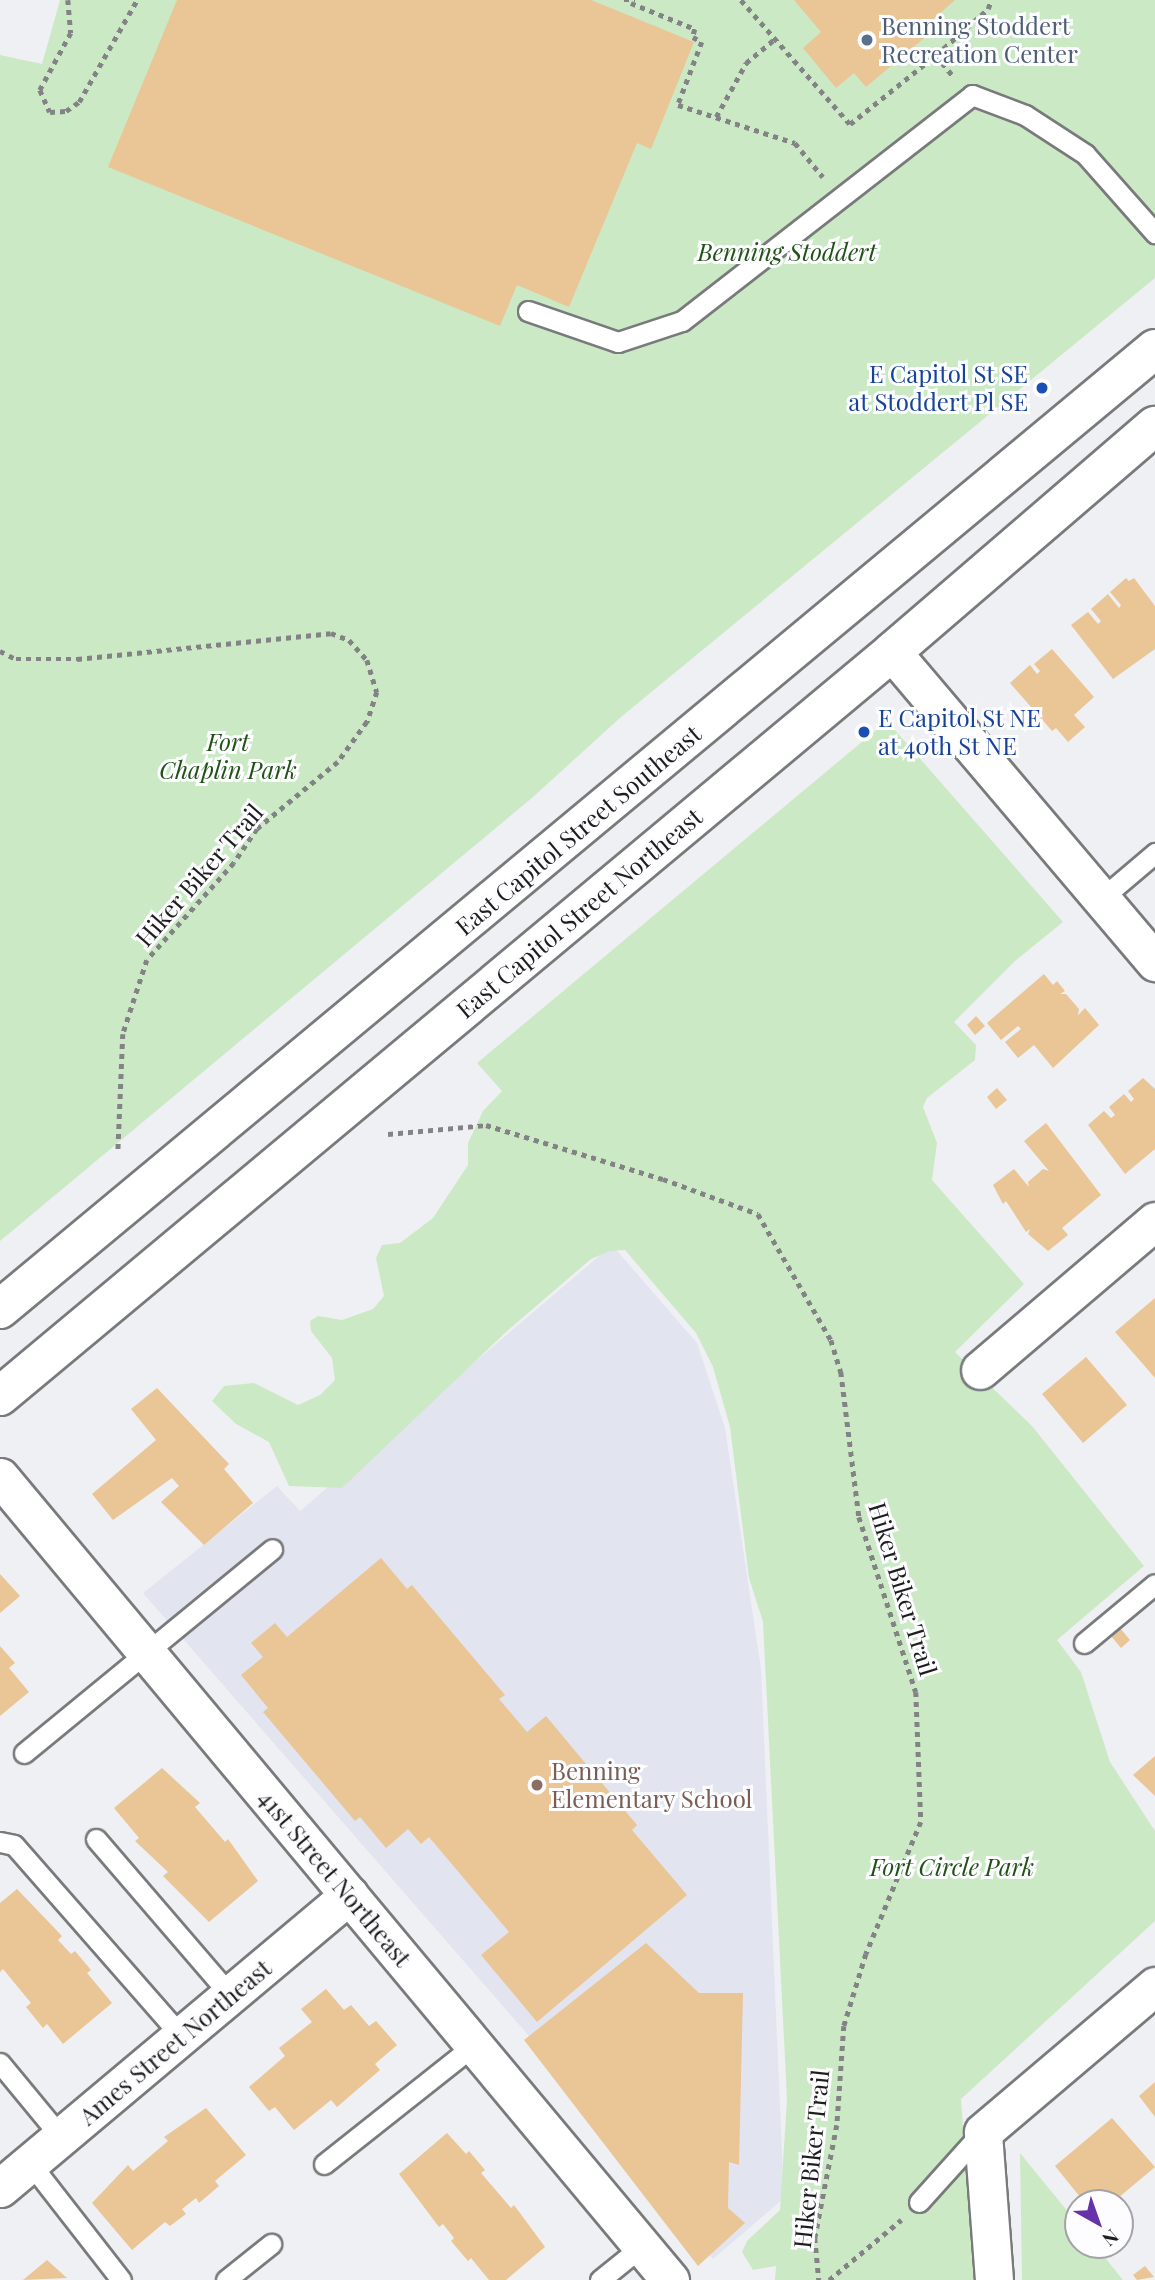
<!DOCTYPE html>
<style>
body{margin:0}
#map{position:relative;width:1155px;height:2280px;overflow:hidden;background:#eff0f3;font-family:"Playfair Display",serif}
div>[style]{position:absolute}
.built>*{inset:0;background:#e2e5ef}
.green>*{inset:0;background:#cce9c6}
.building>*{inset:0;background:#eac595}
.path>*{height:4.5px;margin-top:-2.25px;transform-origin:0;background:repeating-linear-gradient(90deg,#838385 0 5px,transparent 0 10px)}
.roads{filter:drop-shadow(2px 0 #797a7c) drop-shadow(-2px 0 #797a7c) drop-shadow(0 2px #797a7c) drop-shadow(0 -2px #797a7c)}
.service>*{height:19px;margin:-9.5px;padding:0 9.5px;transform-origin:9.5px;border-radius:9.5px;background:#fff}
.minor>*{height:37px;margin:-18.5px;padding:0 18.5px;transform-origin:18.5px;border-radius:18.5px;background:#fff}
.primary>*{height:38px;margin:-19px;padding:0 19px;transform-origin:19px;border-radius:19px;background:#fff}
.dots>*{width:19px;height:19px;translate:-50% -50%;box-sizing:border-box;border:4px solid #fdfdff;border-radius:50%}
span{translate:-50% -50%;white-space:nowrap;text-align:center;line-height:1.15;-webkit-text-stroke:6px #fdfdff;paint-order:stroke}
.service-label{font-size:24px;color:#4e5e75}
.left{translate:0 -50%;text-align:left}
.park-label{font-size:24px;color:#205115;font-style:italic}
.transit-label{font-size:24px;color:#164399}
.right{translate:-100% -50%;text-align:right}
.street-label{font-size:24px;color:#1d1d1e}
.education-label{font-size:24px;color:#785e54}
.north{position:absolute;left:1064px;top:2189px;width:70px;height:70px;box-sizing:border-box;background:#fdfdff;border:2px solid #a3a3a5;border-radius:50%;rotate:140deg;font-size:19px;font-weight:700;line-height:28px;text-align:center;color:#1d1d1e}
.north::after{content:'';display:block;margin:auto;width:24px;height:32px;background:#6632a9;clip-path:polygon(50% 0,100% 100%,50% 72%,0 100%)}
</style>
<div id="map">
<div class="built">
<i style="clip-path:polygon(612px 1245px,697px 1343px,725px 1428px,761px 1669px,784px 2198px,713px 2259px,549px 2059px,143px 1593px,277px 1486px,300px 1511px)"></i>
</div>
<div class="green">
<i style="clip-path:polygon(60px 0,1155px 0,1155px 278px,621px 717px,533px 797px,0 1241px,0 55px,42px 64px)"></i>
<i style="clip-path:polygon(887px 721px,1063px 922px,1015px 961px,954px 1022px,976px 1045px,975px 1060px,927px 1098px,923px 1107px,937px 1143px,932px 1180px,1024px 1284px,955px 1352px,1032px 1426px,1144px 1566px,1057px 1640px,1081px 1672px,1110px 1762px,1155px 1831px,1155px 1921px,961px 2099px,974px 2280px,775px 2280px,776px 2266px,753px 2270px,742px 2252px,747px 2241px,780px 2210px,787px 2099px,763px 1622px,749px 1578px,730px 1427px,713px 1367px,696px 1333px,625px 1250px,610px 1251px,591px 1259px,506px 1332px,342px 1488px,289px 1486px,269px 1442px,236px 1424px,212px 1401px,224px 1386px,254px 1383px,298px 1405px,320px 1395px,335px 1380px,332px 1358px,311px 1331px,310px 1321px,318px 1316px,342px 1320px,373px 1309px,384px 1296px,376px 1258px,382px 1245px,400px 1243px,433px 1218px,468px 1165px,468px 1143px,483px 1111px,502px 1091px,477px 1063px)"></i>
<i style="clip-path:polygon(1020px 2153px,1078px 2224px,1078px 2245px,1095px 2245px,1123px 2280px,1022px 2280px)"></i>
</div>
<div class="building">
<i style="clip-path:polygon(177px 0,591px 0,694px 42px,651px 149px,637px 143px,569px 307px,517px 285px,500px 326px,108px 167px)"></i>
<i style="clip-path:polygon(794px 0,955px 0,930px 22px,935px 29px,866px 87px,854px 73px,836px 88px,803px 48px,821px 32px)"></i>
<i style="clip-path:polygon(1126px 578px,1129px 581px,1134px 578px,1155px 606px,1155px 649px,1113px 679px,1071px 625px,1088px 612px,1098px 624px,1101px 621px,1091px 609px,1108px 594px,1119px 608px,1121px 605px,1110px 592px)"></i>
<i style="clip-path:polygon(1052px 649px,1094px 697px,1074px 715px,1085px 727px,1068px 742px,1056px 728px,1052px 731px,1010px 683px,1030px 665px,1037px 674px,1040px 671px,1034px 664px)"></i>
<i style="clip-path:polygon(1044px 974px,1053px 985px,1057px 981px,1065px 991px,1060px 994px,1066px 994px,1079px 1009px,1078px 1015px,1085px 1008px,1099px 1025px,1053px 1068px,1034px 1045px,1018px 1058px,1005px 1042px,1021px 1029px,1018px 1026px,1001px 1040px,987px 1023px)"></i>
<i style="clip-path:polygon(976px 1016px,985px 1026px,975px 1035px,967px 1025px)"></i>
<i style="clip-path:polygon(1143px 1078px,1155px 1089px,1155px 1149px,1125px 1174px,1088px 1125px,1104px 1111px,1111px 1118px,1115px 1115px,1109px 1107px,1124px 1094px,1131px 1102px,1134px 1099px,1128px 1091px)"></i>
<i style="clip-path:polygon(997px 1088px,1007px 1100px,996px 1109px,987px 1097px)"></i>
<i style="clip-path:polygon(1046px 1123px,1101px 1195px,1062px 1228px,1068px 1235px,1048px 1251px,1028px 1234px,1030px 1229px,1026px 1232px,1006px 1201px,1003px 1204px,993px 1185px,1014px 1169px,1029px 1187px,1028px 1182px,1043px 1169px,1049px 1171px,1024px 1141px)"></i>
<i style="clip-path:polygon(1155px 1298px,1155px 1378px,1115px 1332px)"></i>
<i style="clip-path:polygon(1086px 1357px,1127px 1405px,1083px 1443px,1042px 1394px)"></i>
<i style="clip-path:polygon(157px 1388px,229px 1464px,224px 1469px,253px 1503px,204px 1545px,161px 1502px,179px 1486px,172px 1478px,113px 1520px,92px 1494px,156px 1440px,131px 1409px)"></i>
<i style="clip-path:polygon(381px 1558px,407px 1589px,412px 1585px,505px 1695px,499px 1699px,527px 1732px,546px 1716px,637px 1825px,632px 1830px,687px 1895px,537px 2022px,481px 1955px,509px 1932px,429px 1837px,421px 1844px,408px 1829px,386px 1848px,360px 1817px,355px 1821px,263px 1712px,268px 1708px,241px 1675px,263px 1657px,251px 1643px,275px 1623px,287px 1637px)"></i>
<i style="clip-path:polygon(0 1574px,20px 1596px,0 1613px)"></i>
<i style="clip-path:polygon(1120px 1628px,1130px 1640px,1121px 1648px,1111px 1636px)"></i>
<i style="clip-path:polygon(0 1646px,15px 1663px,9px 1668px,29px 1692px,0 1716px)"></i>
<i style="clip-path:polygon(1155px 1756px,1155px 1796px,1133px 1775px)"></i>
<i style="clip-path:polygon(162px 1768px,200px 1803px,195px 1807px,225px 1842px,228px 1839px,258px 1881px,209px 1922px,163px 1876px,168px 1872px,135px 1841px,139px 1838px,114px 1808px)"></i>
<i style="clip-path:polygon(17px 1889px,62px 1936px,58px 1940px,71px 1954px,75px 1951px,91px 1970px,87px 1973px,112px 2003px,63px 2044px,47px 2024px,43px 2028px,26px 2007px,31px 2003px,3px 1969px,0 1972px,0 1903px)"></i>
<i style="clip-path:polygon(646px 1943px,699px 1993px,743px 1993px,739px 2165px,729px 2162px,728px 2208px,745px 2223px,698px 2266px,524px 2040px)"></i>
<i style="clip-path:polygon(326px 1989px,344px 2010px,351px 2005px,369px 2026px,376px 2021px,397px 2045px,375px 2064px,380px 2070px,337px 2107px,331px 2100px,294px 2130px,275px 2107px,269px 2111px,249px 2087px,285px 2056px,279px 2048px,312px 2022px,301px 2009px)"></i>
<i style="clip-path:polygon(1155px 2082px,1155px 2117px,1139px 2096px)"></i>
<i style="clip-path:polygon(206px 2108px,246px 2155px,215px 2181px,219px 2186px,199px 2203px,196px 2198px,182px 2209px,186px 2214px,170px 2226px,165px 2222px,132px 2250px,92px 2203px,128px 2165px,133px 2171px,168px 2141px,164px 2137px)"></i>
<i style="clip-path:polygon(1112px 2118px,1155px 2167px,1112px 2203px,1085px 2203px,1055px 2166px)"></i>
<i style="clip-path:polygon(447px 2133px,466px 2154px,469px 2151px,485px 2170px,481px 2173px,511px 2208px,514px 2205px,545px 2247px,506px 2280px,489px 2280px,471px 2258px,468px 2261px,451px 2241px,454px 2238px,443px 2224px,439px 2227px,399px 2174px)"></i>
<i style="clip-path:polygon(47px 2260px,67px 2278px,23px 2280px)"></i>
<i style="clip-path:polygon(1145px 2266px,1154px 2277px,1137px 2280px,1133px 2275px)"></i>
</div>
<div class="path">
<i style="left:68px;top:0;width:33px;rotate:85deg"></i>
<i style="left:71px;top:33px;width:65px;rotate:118.5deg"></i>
<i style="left:40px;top:90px;width:24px;rotate:66deg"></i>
<i style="left:50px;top:112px;width:16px;rotate:-4deg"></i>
<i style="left:66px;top:111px;width:16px;rotate:-35deg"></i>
<i style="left:79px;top:102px;width:117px;rotate:-60.4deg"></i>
<i style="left:624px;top:0;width:11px"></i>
<i style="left:741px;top:0;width:165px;rotate:48.7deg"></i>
<i style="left:850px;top:124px;width:110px;rotate:-38.7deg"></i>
<i style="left:936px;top:55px;width:28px;rotate:51deg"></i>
<i style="left:631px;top:3px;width:69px;rotate:22.1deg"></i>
<i style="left:695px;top:29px;width:8px;rotate:104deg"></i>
<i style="left:693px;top:37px;width:10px;rotate:29deg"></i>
<i style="left:702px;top:42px;width:67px;rotate:110.9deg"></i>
<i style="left:678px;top:105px;width:123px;rotate:18deg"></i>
<i style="left:795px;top:143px;width:44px;rotate:50.5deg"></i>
<i style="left:936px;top:55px;width:69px;rotate:-41.5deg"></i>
<i style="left:988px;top:9px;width:9px;rotate:-72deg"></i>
<i style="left:716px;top:117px;width:62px;rotate:-60.9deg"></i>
<i style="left:746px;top:63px;width:38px;rotate:-40deg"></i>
<i style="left:0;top:651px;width:18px;rotate:27deg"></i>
<i style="left:16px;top:659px;width:61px"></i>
<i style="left:77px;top:659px;width:255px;rotate:-5.8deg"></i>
<i style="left:331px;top:633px;width:19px;rotate:21deg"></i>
<i style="left:349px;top:640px;width:27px;rotate:48deg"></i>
<i style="left:367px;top:660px;width:34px;rotate:73deg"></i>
<i style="left:377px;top:692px;width:32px;rotate:108deg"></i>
<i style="left:367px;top:722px;width:49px;rotate:125.9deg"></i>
<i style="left:338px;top:762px;width:105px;rotate:140.4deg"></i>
<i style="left:257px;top:829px;width:41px;rotate:124.1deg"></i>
<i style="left:234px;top:863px;width:130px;rotate:131.9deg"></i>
<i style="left:147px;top:960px;width:78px;rotate:108deg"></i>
<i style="left:123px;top:1034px;width:119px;rotate:92.4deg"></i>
<i style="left:388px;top:1134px;width:98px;rotate:-5.2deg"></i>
<i style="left:486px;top:1125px;width:185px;rotate:17deg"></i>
<i style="left:663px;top:1179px;width:101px;rotate:20.2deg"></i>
<i style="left:758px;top:1214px;width:146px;rotate:59.9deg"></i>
<i style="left:831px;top:1340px;width:34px;rotate:73deg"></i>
<i style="left:841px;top:1372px;width:146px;rotate:82.9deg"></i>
<i style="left:859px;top:1517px;width:184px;rotate:72deg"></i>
<i style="left:916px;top:1692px;width:130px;rotate:87.8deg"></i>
<i style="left:921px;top:1822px;width:143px;rotate:112.6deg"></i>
<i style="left:866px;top:1954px;width:75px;rotate:107deg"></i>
<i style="left:844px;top:2026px;width:99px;rotate:94deg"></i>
<i style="left:837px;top:2125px;width:115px;rotate:101deg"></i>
<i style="left:815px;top:2238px;width:42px;rotate:84.6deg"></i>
<i style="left:829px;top:2280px;width:94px;rotate:-39.8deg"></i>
</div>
<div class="roads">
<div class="service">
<i style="left:528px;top:311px;width:95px;rotate:19deg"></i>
<i style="left:618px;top:342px;width:67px;rotate:-18.2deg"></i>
<i style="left:682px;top:321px;width:368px;rotate:-37.9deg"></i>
<i style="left:972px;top:95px;width:57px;rotate:20.7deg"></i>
<i style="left:1025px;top:115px;width:72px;rotate:33deg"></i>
<i style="left:1085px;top:154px;width:106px;rotate:48.5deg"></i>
<i style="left:1102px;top:898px;width:70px;rotate:-40.3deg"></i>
<i style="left:1084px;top:1643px;width:92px;rotate:-39.7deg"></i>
<i style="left:24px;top:1753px;width:321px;rotate:-39.4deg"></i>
<i style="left:96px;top:1839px;width:206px;rotate:49.3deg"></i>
<i style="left:0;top:1842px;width:14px;rotate:12deg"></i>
<i style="left:14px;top:1845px;width:254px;rotate:48.8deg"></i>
<i style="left:0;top:2063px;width:96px;rotate:50.5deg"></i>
<i style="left:30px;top:2163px;width:148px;rotate:52.1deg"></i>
<i style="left:324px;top:2164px;width:191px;rotate:-38.4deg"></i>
<i style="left:919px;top:2202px;width:94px;rotate:-48deg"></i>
<i style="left:226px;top:2280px;width:58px;rotate:-38.7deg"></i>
<i style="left:600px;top:2280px;width:54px;rotate:-39deg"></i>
</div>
<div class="minor">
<i style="left:892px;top:652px;width:407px;rotate:49.7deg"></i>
<i style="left:980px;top:1370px;width:230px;rotate:-40.4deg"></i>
<i style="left:0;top:1477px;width:1046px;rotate:50.16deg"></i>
<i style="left:0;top:2188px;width:456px;rotate:-40deg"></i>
<i style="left:994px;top:2280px;width:148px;rotate:-94.3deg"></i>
<i style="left:983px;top:2132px;width:226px;rotate:-40.3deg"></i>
</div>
<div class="primary">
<i style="left:0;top:1309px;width:1502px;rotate:-39.73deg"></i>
<i style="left:0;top:1396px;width:1162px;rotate:-39.83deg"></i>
<i style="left:892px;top:652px;width:347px;rotate:-40.7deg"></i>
</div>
</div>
<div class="dots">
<i style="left:867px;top:40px;background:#5c6f8a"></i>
<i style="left:1042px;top:388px;background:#1a4fb4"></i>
<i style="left:864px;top:732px;background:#1a4fb4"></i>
<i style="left:537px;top:1785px;background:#8d6e63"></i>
</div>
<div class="service-label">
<span class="left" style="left:881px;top:40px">Benning Stoddert<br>Recreation Center</span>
</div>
<div class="park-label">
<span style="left:787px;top:252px">Benning Stoddert</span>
<span style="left:228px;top:756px">Fort<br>Chaplin Park</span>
<span style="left:952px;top:1867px">Fort Circle Park</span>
</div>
<div class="transit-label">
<span class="right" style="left:1028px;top:388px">E Capitol St SE<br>at Stoddert Pl SE</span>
<span class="left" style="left:878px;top:732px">E Capitol St NE<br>at 40th St NE</span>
</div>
<div class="street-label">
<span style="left:578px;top:830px;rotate:-40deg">East Capitol Street Southeast</span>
<span style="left:199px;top:875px;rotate:-49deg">Hiker Biker Trail</span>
<span style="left:579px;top:913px;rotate:-40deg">East Capitol Street Northeast</span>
<span style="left:903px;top:1589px;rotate:73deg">Hiker Biker Trail</span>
<span style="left:335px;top:1878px;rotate:50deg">41st Street Northeast</span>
<span style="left:175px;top:2042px;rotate:-40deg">Ames Street Northeast</span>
<span style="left:811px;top:2159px;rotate:-84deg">Hiker Biker Trail</span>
</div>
<div class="education-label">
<span class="left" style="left:551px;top:1785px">Benning<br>Elementary School</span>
</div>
<div class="north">N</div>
</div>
